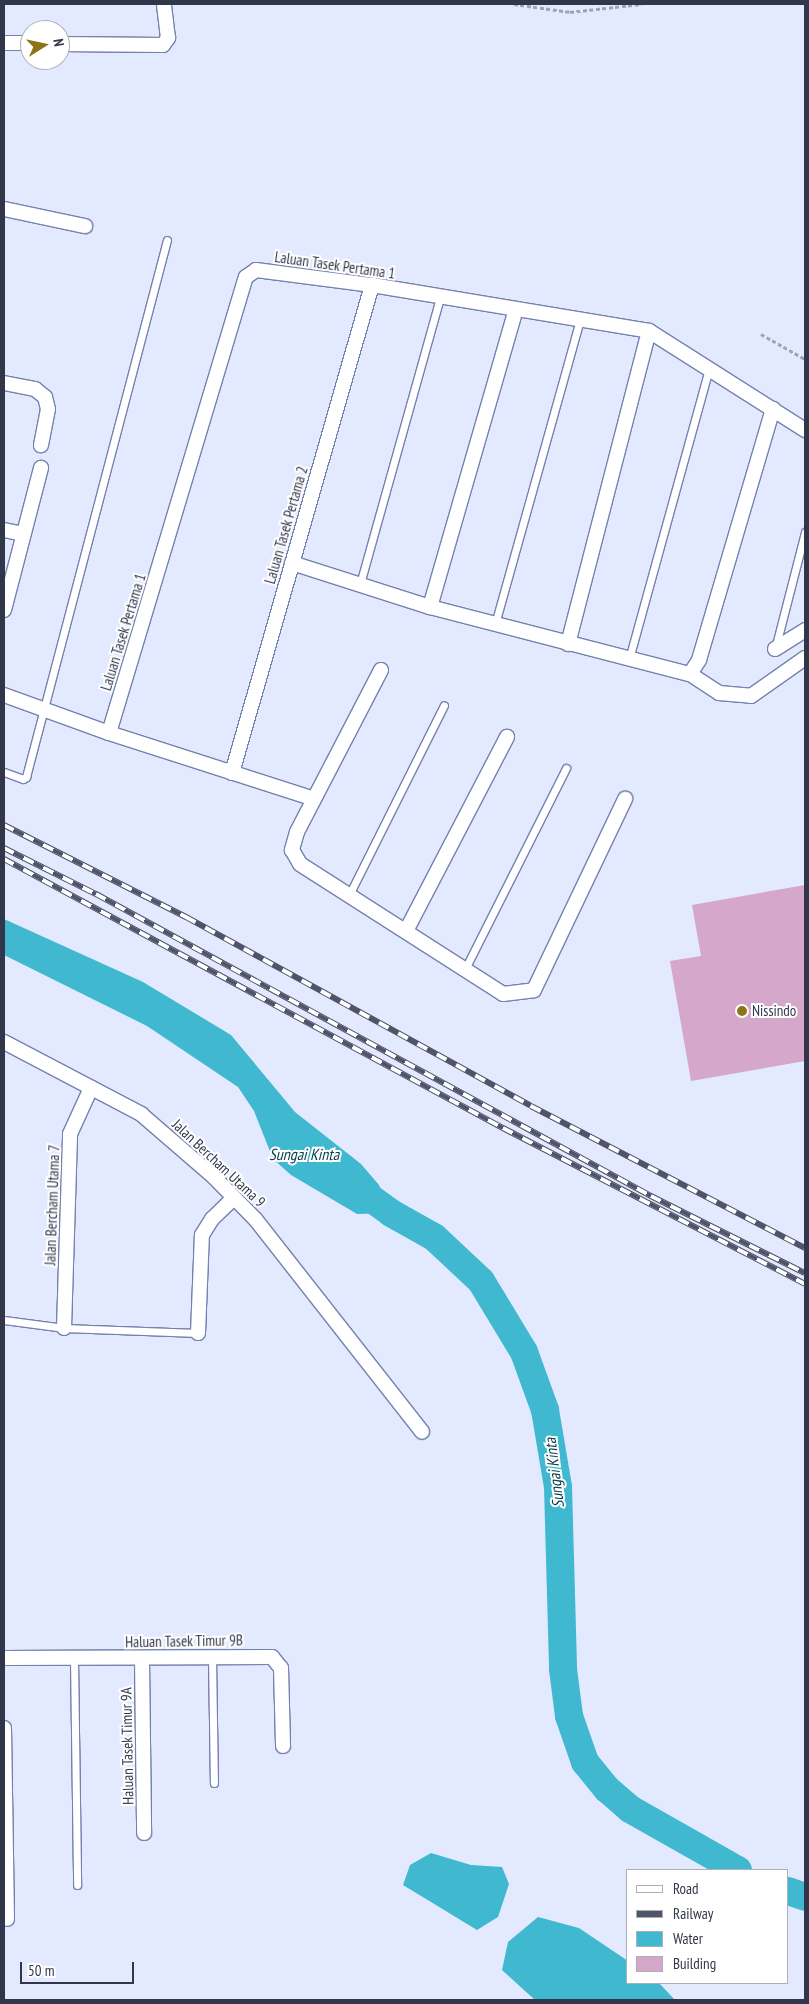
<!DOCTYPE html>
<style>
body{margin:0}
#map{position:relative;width:809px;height:2004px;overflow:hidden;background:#e3e9fe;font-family:"PT Sans Narrow",sans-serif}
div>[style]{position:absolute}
.water>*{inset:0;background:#40b8d0}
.river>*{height:28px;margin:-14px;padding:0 14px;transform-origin:14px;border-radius:14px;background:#40b8d0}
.building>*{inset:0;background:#d4a7cb}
.path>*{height:2.5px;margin-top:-1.25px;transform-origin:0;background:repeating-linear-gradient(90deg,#9ea3b8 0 4px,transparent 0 6.5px)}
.roads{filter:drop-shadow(1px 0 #7581af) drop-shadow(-1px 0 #7581af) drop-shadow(0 1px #7581af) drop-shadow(0 -1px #7581af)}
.lane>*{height:7px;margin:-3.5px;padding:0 3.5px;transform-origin:3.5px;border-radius:3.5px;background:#fff}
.street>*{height:14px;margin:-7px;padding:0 7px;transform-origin:7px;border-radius:7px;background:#fff}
.rail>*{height:5.5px;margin-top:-2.75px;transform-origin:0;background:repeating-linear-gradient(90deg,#fff 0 11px,#4f5468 0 22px);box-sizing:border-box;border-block:1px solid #4f5468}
.dots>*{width:14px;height:14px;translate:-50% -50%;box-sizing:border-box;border:2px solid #fff;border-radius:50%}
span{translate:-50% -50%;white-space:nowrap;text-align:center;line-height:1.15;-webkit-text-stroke:4px #fff;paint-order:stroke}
.street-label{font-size:15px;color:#31364a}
.poi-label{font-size:15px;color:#31364a}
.left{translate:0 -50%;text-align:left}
.water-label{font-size:16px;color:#09404a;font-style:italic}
.frame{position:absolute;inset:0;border:5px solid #31364a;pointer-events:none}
.legend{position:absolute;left:626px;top:1869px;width:162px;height:115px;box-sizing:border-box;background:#fff;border:1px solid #adafb7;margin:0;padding:6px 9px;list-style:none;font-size:15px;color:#31364a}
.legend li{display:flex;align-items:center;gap:10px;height:25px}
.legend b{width:25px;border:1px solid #adafb7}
.north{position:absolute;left:20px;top:20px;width:50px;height:50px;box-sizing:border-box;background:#fff;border:1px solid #adafb7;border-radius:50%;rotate:80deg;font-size:14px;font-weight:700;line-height:20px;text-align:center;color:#31364a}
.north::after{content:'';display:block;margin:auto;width:18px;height:22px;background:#8c7418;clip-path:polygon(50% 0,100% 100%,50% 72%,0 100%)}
.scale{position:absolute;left:20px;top:1962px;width:114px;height:22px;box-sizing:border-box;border:2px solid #31364a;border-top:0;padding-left:6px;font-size:15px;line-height:18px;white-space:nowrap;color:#31364a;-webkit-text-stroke:4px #fff;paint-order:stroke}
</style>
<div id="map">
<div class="water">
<i style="clip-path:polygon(4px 919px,143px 982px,231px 1035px,295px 1112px,361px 1164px,379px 1185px,391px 1213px,357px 1214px,291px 1175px,273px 1159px,254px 1111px,238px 1087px,147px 1026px,4px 955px)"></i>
<i style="clip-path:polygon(431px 1853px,471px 1865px,502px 1867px,509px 1884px,498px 1917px,477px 1930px,403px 1885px,410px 1865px)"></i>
<i style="clip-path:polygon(538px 1917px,579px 1928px,628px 1961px,628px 1983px,659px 1983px,675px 2000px,535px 2000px,502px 1970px,508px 1942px)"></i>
</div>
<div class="river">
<i style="left:361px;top:1191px;width:37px;rotate:36deg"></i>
<i style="left:391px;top:1213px;width:49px;rotate:29.2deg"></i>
<i style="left:434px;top:1237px;width:64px;rotate:43.1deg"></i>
<i style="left:481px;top:1281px;width:83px;rotate:58.8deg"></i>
<i style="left:524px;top:1352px;width:62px;rotate:70.1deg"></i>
<i style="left:545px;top:1410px;width:78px;rotate:80.4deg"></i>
<i style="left:558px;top:1487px;width:182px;rotate:88.4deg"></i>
<i style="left:563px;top:1669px;width:47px;rotate:82.7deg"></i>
<i style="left:569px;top:1716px;width:49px;rotate:70.8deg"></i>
<i style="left:585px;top:1762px;width:35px;rotate:51deg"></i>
<i style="left:607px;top:1789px;width:30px;rotate:41deg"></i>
<i style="left:630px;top:1809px;width:124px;rotate:29.5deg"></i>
<i style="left:788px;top:1891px;width:18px;rotate:19deg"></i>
</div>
<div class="building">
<i style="clip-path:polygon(805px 885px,805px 1061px,691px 1081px,670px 961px,701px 956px,692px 905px)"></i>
</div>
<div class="path">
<i style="left:514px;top:4px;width:57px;rotate:8.1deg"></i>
<i style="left:570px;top:12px;width:72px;rotate:-6.3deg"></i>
<i style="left:761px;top:334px;width:51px;rotate:29.6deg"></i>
</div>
<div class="roads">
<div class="lane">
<i style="left:360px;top:584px;width:298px;rotate:-74.4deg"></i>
<i style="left:495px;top:624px;width:316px;rotate:-74.4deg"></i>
<i style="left:775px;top:649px;width:121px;rotate:-75.6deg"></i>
<i style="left:629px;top:659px;width:302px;rotate:-74.6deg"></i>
<i style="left:4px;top:772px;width:20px;rotate:20deg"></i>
<i style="left:23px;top:779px;width:4px;rotate:-34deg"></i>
<i style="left:26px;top:777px;width:555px;rotate:-75.29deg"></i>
<i style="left:349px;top:895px;width:212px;rotate:-63.4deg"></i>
<i style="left:465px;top:969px;width:225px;rotate:-63.3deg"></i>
<i style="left:4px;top:1320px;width:61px;rotate:7.6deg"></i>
<i style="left:64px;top:1328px;width:134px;rotate:2.1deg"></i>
<i style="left:212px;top:1658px;width:125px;rotate:89.1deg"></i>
<i style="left:74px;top:1659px;width:226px;rotate:89.2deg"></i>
</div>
<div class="street">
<i style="left:4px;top:43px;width:26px"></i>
<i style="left:60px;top:44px;width:103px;rotate:0.6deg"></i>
<i style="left:163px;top:45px;width:9px;rotate:-54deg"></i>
<i style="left:168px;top:38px;width:34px;rotate:-97deg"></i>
<i style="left:4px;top:209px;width:83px;rotate:11.9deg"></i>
<i style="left:4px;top:383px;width:32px;rotate:11deg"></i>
<i style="left:35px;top:389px;width:13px;rotate:39deg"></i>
<i style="left:45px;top:397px;width:12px;rotate:76deg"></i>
<i style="left:48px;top:409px;width:37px;rotate:101deg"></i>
<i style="left:4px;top:530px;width:19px;rotate:12deg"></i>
<i style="left:292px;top:563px;width:145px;rotate:17.7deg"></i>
<i style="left:430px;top:607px;width:268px;rotate:14.5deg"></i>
<i style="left:690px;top:674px;width:17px;rotate:-57deg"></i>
<i style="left:699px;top:660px;width:262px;rotate:-73.6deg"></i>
<i style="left:430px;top:607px;width:310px;rotate:-73.9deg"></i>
<i style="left:4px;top:610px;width:147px;rotate:-75.4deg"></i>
<i style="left:568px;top:644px;width:323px;rotate:-75.5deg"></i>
<i style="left:775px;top:649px;width:36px;rotate:-32deg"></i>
<i style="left:381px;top:670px;width:182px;rotate:117.4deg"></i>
<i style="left:297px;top:832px;width:19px;rotate:106deg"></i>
<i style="left:292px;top:850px;width:16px;rotate:60deg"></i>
<i style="left:300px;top:864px;width:241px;rotate:32.6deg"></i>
<i style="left:503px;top:994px;width:31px;rotate:-7deg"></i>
<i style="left:534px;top:990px;width:212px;rotate:-64.5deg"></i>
<i style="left:690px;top:674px;width:35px;rotate:33deg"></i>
<i style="left:719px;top:693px;width:32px;rotate:5deg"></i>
<i style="left:751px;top:696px;width:66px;rotate:-35.1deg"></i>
<i style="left:4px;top:695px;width:112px;rotate:19.9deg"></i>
<i style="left:109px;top:733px;width:215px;rotate:17.8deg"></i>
<i style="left:109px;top:733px;width:476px;rotate:-73.3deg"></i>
<i style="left:246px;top:277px;width:12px;rotate:-35deg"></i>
<i style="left:256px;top:270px;width:117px;rotate:7.4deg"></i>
<i style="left:372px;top:285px;width:281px;rotate:9.4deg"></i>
<i style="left:649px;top:331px;width:185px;rotate:32.4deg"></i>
<i style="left:232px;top:773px;width:508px;rotate:-73.99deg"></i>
<i style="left:406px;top:931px;width:219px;rotate:-62.5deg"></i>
<i style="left:4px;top:1042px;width:155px;rotate:27.7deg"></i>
<i style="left:141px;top:1114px;width:96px;rotate:40.8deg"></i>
<i style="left:214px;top:1177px;width:60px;rotate:45.7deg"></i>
<i style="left:256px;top:1220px;width:269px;rotate:51.9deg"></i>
<i style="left:64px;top:1328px;width:194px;rotate:-88.2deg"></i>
<i style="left:70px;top:1134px;width:51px;rotate:-65.5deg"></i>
<i style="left:198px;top:1333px;width:98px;rotate:-87.7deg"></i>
<i style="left:202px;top:1235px;width:19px;rotate:-58deg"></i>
<i style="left:212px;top:1219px;width:30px;rotate:-44deg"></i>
<i style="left:4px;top:1658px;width:268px;rotate:-0.2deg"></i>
<i style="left:272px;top:1657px;width:14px;rotate:51deg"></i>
<i style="left:281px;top:1668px;width:78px;rotate:88.5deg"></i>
<i style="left:142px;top:1659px;width:174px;rotate:89.3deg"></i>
<i style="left:4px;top:1728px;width:191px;rotate:89.1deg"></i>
</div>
</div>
<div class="rail">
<i style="left:4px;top:825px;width:204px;rotate:26.8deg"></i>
<i style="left:186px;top:917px;width:393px;rotate:28.7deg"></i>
<i style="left:531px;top:1106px;width:309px;rotate:27.4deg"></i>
<i style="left:4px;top:848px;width:103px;rotate:26.6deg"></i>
<i style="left:96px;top:894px;width:632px;rotate:28.55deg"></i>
<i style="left:651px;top:1196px;width:172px;rotate:26.6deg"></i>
<i style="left:4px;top:859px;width:567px;rotate:28.33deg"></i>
<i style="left:503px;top:1128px;width:340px;rotate:27.3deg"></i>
</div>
<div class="dots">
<i style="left:742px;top:1011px;background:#8c7418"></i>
</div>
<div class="street-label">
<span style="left:335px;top:265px;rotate:8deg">Laluan Tasek Pertama 1</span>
<span style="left:286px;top:525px;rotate:-74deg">Laluan Tasek Pertama 2</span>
<span style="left:123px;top:632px;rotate:-73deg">Laluan Tasek Pertama 1</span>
<span style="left:219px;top:1163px;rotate:43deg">Jalan Bercham Utama 9</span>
<span style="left:52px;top:1205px;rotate:-88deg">Jalan Bercham Utama 7</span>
<span style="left:184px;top:1641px;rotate:-1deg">Haluan Tasek Timur 9B</span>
<span style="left:127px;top:1746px;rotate:-91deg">Haluan Tasek Timur 9A</span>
</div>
<div class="poi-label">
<span class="left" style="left:752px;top:1011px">Nissindo</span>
</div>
<div class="water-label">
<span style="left:304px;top:1154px">Sungai Kinta</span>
<span style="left:554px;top:1473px;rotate:-97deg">Sungai Kinta</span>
</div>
<div class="frame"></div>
<ul class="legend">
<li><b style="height:6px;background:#fff"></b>Road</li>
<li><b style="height:6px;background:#4f5468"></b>Railway</li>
<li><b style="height:14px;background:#40b8d0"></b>Water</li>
<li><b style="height:14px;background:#d4a7cb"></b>Building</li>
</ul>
<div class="north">N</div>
<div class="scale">50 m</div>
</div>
